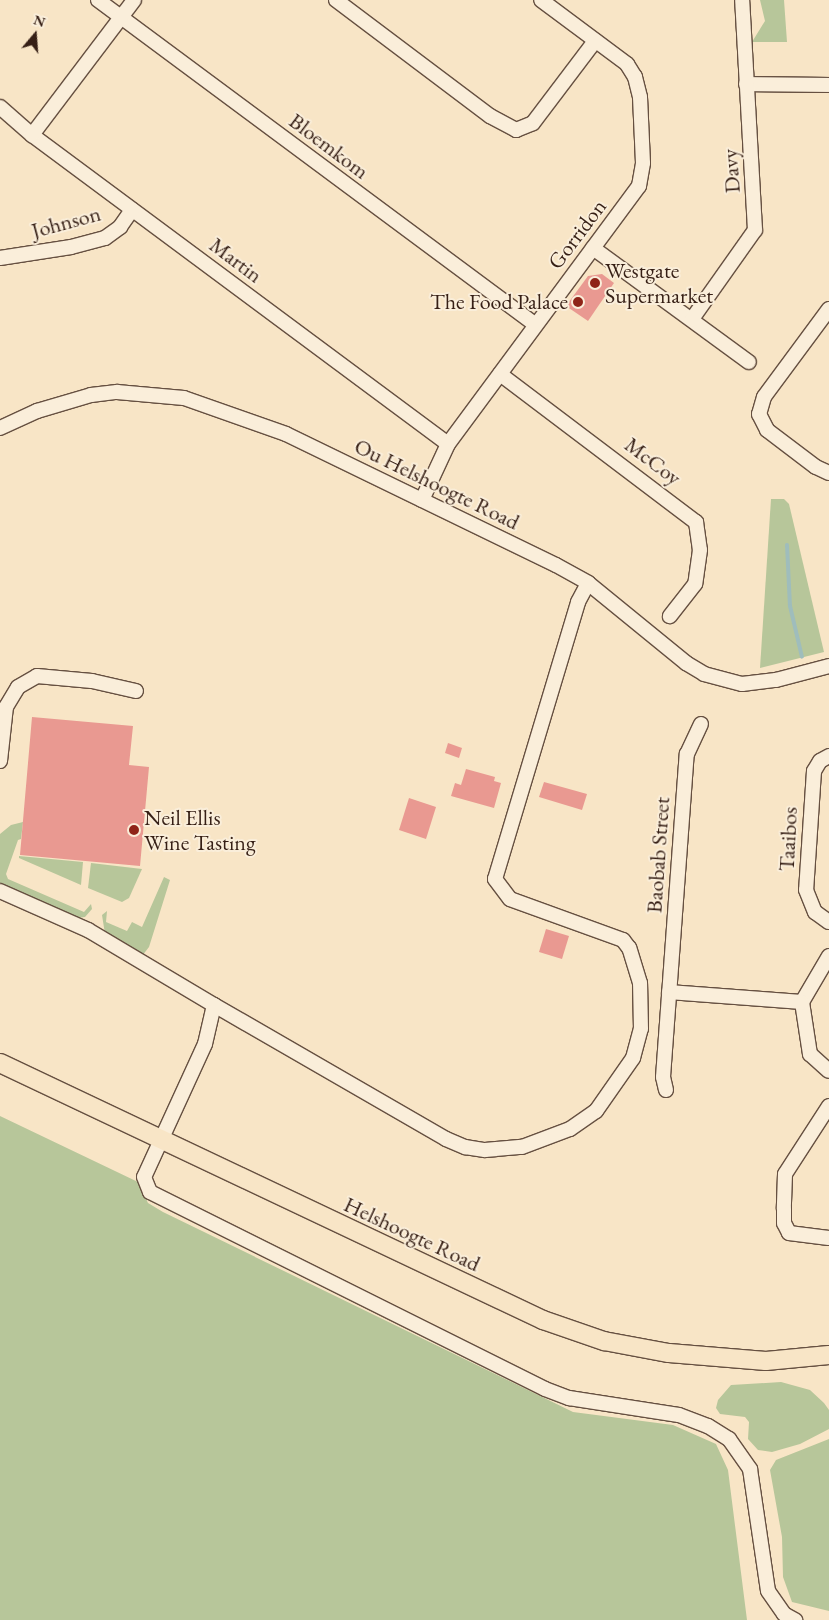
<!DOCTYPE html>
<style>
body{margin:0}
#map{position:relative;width:829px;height:1620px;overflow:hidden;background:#f8e5c6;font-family:"EB Garamond",serif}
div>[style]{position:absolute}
.green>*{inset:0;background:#b7c69a}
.stream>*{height:4px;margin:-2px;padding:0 2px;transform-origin:2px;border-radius:2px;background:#9fbdbc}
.building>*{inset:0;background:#e99991}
.roads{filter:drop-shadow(1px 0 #665041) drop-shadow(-1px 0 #665041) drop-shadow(0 1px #665041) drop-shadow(0 -1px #665041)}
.minor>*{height:14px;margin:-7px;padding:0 7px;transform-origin:7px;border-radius:7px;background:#faeeda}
.major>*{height:18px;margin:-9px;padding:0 9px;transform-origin:9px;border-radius:9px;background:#f8e5c6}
.dots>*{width:14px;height:14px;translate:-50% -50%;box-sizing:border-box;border:2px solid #faeeda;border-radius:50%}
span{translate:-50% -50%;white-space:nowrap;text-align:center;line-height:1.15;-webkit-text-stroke:4px #faeeda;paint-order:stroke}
.street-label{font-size:22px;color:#361f15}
.poi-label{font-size:22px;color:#361f15}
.left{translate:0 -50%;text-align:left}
.right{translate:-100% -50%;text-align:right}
.north{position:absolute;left:10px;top:10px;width:50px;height:50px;-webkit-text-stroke:4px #faeeda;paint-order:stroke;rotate:18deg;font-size:14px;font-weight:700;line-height:20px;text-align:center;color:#361f15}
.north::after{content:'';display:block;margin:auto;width:18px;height:22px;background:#361f15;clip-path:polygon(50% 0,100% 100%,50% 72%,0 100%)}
</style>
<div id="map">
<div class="green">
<i style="clip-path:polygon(760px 0,784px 0,787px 42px,752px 42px,765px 21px)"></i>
<i style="clip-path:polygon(771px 499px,784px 499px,789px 504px,824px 652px,760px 668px)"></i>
<i style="clip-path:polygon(23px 822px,21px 839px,18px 840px,6px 874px,8px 879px,84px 912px,91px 904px,92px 909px,85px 917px,77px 918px,0 883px,0 834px,11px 825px)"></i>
<i style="clip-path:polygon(19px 856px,83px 862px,81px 885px,19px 858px)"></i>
<i style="clip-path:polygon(91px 863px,142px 869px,129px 898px,122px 902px,88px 888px)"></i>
<i style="clip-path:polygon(164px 877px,170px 880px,149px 947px,142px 956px,105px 934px,102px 915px,107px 911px,106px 922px,127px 931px,132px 922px,142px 927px)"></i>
<i style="clip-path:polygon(0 1116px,138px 1182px,148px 1203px,163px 1212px,573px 1412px,673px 1425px,716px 1444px,728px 1470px,747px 1620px,0 1620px)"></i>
<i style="clip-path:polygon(781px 1382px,810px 1390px,824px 1403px,829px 1410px,829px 1429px,800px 1444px,772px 1452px,758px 1450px,748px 1439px,749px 1422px,745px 1417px,720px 1414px,716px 1408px,718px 1400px,731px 1385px)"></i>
<i style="clip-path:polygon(829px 1439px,829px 1611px,792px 1602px,783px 1577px,782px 1537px,770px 1470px,776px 1460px)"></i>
</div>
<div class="stream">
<i style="left:787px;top:545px;width:61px;rotate:87.2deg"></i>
<i style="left:790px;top:606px;width:52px;rotate:76.8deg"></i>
</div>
<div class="building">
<i style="clip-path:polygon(602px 274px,614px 283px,588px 321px,566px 306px,588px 276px)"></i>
<i style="clip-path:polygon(32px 717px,133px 726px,129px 765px,149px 767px,140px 866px,20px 855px)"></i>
<i style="clip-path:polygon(448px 743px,462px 748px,459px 758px,445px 753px)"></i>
<i style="clip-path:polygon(466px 769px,495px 777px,494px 781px,501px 783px,494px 808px,451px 796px,455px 783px,461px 785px)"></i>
<i style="clip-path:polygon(544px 782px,587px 794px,582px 810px,539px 797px)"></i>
<i style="clip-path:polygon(409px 798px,436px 807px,426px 839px,399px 830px)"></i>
<i style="clip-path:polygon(546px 929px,569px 936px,562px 959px,539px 952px)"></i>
</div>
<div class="roads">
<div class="minor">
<i style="left:98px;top:0;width:545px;rotate:36.58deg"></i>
<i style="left:336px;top:0;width:193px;rotate:37deg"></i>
<i style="left:490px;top:116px;width:30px;rotate:28deg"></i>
<i style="left:516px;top:130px;width:18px;rotate:-22deg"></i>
<i style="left:533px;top:123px;width:103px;rotate:-52.9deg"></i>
<i style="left:746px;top:84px;width:83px;rotate:0.7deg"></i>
<i style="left:0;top:107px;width:43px;rotate:41.2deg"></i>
<i style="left:32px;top:135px;width:518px;rotate:36.6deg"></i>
<i style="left:32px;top:135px;width:169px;rotate:-52.9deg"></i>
<i style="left:593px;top:248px;width:193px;rotate:36.2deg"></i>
<i style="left:0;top:258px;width:72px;rotate:-8.8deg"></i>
<i style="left:71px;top:247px;width:35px;rotate:-15deg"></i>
<i style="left:105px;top:238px;width:19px;rotate:-36deg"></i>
<i style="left:120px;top:227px;width:21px;rotate:-55deg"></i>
<i style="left:829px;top:309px;width:109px;rotate:126.5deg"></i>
<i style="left:764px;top:397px;width:18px;rotate:106deg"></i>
<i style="left:759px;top:414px;width:18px;rotate:63deg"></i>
<i style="left:767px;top:430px;width:61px;rotate:37.1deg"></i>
<i style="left:816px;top:467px;width:14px;rotate:25deg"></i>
<i style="left:692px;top:319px;width:109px;rotate:-54.7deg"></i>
<i style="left:755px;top:230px;width:230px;rotate:-93.2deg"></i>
<i style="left:500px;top:374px;width:246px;rotate:37.1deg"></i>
<i style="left:696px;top:522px;width:28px;rotate:82deg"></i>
<i style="left:700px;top:550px;width:34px;rotate:98deg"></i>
<i style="left:695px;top:584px;width:41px;rotate:128deg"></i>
<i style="left:0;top:428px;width:41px;rotate:-24.7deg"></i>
<i style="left:37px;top:411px;width:56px;rotate:-16.5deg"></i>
<i style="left:91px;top:395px;width:26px;rotate:-7deg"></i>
<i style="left:117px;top:392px;width:67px;rotate:5.1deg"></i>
<i style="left:184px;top:398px;width:108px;rotate:19.4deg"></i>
<i style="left:286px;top:434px;width:300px;rotate:25.9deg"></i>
<i style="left:556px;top:565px;width:37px;rotate:29deg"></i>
<i style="left:588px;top:583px;width:127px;rotate:39.2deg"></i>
<i style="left:686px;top:663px;width:21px;rotate:31deg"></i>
<i style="left:704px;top:674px;width:39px;rotate:15deg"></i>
<i style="left:742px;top:684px;width:34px;rotate:-7deg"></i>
<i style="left:776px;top:680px;width:55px;rotate:-14.8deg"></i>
<i style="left:422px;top:500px;width:62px;rotate:-65.1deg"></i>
<i style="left:448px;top:444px;width:321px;rotate:-53.5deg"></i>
<i style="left:639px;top:186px;width:23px;rotate:-80deg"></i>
<i style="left:643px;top:163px;width:66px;rotate:-92.6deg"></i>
<i style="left:640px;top:97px;width:21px;rotate:-104deg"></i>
<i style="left:635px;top:77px;width:15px;rotate:-122deg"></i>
<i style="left:627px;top:64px;width:107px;rotate:-143.3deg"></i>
<i style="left:829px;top:756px;width:10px;rotate:151deg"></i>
<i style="left:820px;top:761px;width:12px;rotate:121deg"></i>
<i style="left:814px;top:771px;width:119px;rotate:93.8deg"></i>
<i style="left:806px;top:890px;width:24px;rotate:68deg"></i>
<i style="left:815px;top:912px;width:17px;rotate:36deg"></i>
<i style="left:0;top:761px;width:54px;rotate:-83.7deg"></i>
<i style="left:6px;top:707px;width:23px;rotate:-59deg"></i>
<i style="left:18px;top:687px;width:22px;rotate:-30deg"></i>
<i style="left:37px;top:676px;width:55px;rotate:5.2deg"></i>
<i style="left:92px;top:681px;width:45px;rotate:12.8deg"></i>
<i style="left:0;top:891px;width:96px;rotate:23.9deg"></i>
<i style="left:88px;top:930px;width:147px;rotate:30.8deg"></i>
<i style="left:214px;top:1005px;width:40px;rotate:103deg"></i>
<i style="left:205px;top:1044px;width:146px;rotate:114.6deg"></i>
<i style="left:144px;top:1177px;width:16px;rotate:68deg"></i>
<i style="left:150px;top:1192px;width:441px;rotate:26.5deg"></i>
<i style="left:545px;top:1389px;width:26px;rotate:21deg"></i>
<i style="left:569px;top:1398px;width:111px;rotate:8.8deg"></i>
<i style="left:679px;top:1415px;width:31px;rotate:21deg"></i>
<i style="left:708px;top:1426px;width:25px;rotate:32deg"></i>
<i style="left:729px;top:1439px;width:37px;rotate:55deg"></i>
<i style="left:750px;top:1469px;width:123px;rotate:81.6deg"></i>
<i style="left:768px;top:1591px;width:28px;rotate:55deg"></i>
<i style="left:784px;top:1614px;width:13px;rotate:29deg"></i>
<i style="left:829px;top:956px;width:53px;rotate:120.4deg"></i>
<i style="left:802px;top:1002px;width:53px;rotate:81.3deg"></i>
<i style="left:810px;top:1054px;width:25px;rotate:42deg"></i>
<i style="left:669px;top:992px;width:133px;rotate:4.3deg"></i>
<i style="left:214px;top:1005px;width:268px;rotate:30deg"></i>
<i style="left:446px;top:1139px;width:21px;rotate:23deg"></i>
<i style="left:465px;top:1147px;width:20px;rotate:9deg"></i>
<i style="left:485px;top:1150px;width:37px;rotate:-5deg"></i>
<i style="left:522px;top:1147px;width:51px;rotate:-20.6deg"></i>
<i style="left:570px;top:1129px;width:32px;rotate:-35deg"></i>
<i style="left:596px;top:1111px;width:65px;rotate:-55.1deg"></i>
<i style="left:633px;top:1058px;width:30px;rotate:-75deg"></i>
<i style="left:641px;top:1029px;width:46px;rotate:-91.2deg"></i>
<i style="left:640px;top:983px;width:37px;rotate:-107deg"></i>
<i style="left:629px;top:948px;width:10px;rotate:-127deg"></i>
<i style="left:623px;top:940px;width:120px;rotate:-160.1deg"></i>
<i style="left:510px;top:899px;width:25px;rotate:-127deg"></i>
<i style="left:495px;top:879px;width:289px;rotate:-73.3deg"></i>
<i style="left:578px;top:602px;width:21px;rotate:-62deg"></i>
<i style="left:666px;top:1090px;width:13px;rotate:-103deg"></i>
<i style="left:663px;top:1077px;width:324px;rotate:-85.8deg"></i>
<i style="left:687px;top:754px;width:33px;rotate:-65deg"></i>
<i style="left:829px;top:1106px;width:81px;rotate:122.9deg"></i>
<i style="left:785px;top:1174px;width:35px;rotate:92deg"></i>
<i style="left:784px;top:1209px;width:14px;rotate:90deg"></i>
<i style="left:784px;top:1223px;width:11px;rotate:63deg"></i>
<i style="left:789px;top:1233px;width:40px;rotate:7.1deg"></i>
</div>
<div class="major">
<i style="left:0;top:1063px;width:601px;rotate:25.33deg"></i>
<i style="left:543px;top:1320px;width:65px;rotate:19deg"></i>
<i style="left:604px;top:1341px;width:66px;rotate:10.5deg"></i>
<i style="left:669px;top:1353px;width:97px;rotate:4.7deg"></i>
<i style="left:766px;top:1361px;width:63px;rotate:-5.4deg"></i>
</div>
</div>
<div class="dots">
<i style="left:595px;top:283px;background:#8f2418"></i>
<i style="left:578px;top:302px;background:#8f2418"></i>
<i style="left:134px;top:830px;background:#8f2418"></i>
</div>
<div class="street-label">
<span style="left:329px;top:146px;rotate:37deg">Bloemkom</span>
<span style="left:731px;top:171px;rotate:-94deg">Davy</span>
<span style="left:66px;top:222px;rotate:-15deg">Johnson</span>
<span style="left:577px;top:234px;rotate:-53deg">Gorridon</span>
<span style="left:236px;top:260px;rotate:37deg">Martin</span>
<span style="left:653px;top:461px;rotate:37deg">McCoy</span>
<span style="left:437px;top:484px;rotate:26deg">Ou Helshoogte Road</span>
<span style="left:788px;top:839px;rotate:-87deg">Taaibos</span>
<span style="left:658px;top:855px;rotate:-86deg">Baobab Street</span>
<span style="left:412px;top:1234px;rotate:25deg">Helshoogte Road</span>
</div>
<div class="poi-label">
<span class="left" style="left:605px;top:283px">Westgate<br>Supermarket</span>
<span class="right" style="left:568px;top:302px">The Food Palace</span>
<span class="left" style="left:144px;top:830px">Neil Ellis<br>Wine Tasting</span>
</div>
<div class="north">N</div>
</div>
